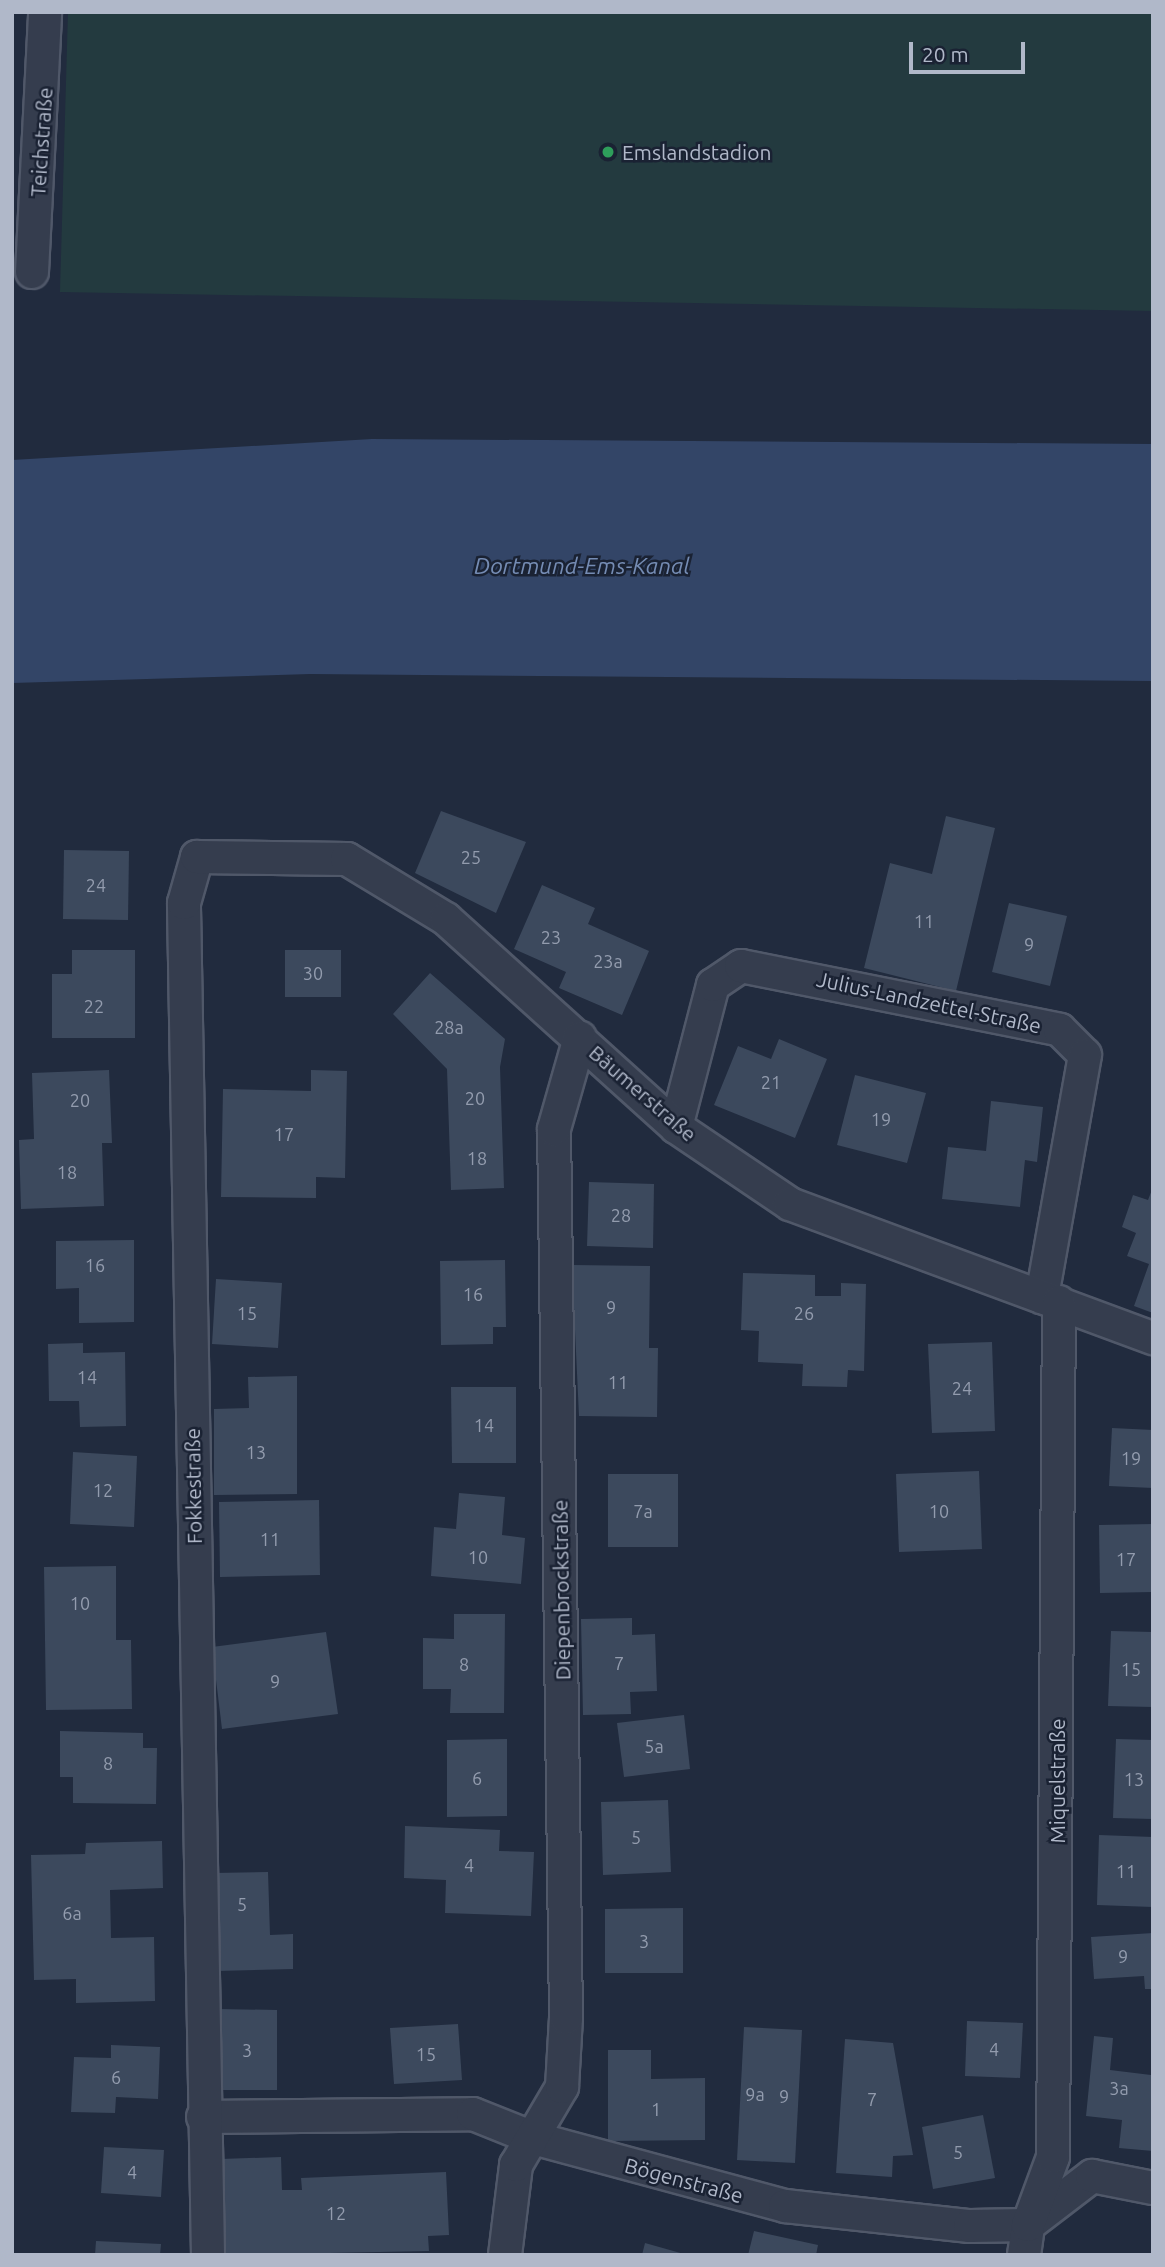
<!DOCTYPE html>
<meta charset="utf-8">
<style>
body{margin:0}
#map{position:relative;width:1165px;height:2267px;overflow:hidden;background:#212b3e;font-family:Ubuntu,sans-serif}
div>[style]{position:absolute}
.green>*{inset:0;background:#233a3f}
.water>*{inset:0;background:#334567}
.building>*{inset:0;background:#3c495d}
.roads{filter:drop-shadow(2px 0 #505869) drop-shadow(-2px 0 #505869) drop-shadow(0 2px #505869) drop-shadow(0 -2px #505869)}
.minor>*{height:32px;margin:-16px;padding:0 16px;transform-origin:16px;border-radius:16px;background:#353d4e}
.dots>*{width:19px;height:19px;translate:-50% -50%;box-sizing:border-box;border:4px solid #1a2233;border-radius:50%}
span{translate:-50% -50%;white-space:nowrap;text-align:center;line-height:1.15;-webkit-text-stroke:5px #1a2233;paint-order:stroke}
.number-label{font-size:18px;color:#939cae}
.number-label span{-webkit-text-stroke-width:0}
.street-label{font-size:21px;color:#b0b8c9}
.poi-label{font-size:21px;color:#b0b8c9}
.left{translate:0 -50%;text-align:left}
.water-label{font-size:23px;color:#758cb4;font-style:italic}
.frame{position:absolute;inset:0;border:14px solid #b0b8c9;pointer-events:none}
.scale{position:absolute;left:909px;top:42px;width:116px;height:32px;box-sizing:border-box;border:4px solid #b0b8c9;border-top:0;padding-left:9px;font-size:21px;line-height:24px;white-space:nowrap;color:#b0b8c9;-webkit-text-stroke:5px #1a2233;paint-order:stroke}
</style>
<div id="map">
<div class="green">
<i style="clip-path:polygon(68px 12px,1153px 12px,1153px 311px,60px 292px)"></i>
</div>
<div class="water">
<i style="clip-path:polygon(372px 439px,1153px 444px,1153px 681px,310px 674px,12px 683px,12px 460px)"></i>
</div>
<div class="building">
<i style="clip-path:polygon(441px 811px,526px 842px,496px 913px,415px 873px)"></i>
<i style="clip-path:polygon(946px 816px,995px 828px,956px 991px,864px 968px,890px 863px,932px 874px)"></i>
<i style="clip-path:polygon(64px 850px,129px 851px,128px 920px,63px 919px)"></i>
<i style="clip-path:polygon(542px 885px,595px 908px,588px 924px,649px 951px,622px 1015px,559px 988px,566px 972px,514px 949px)"></i>
<i style="clip-path:polygon(1009px 903px,1067px 916px,1050px 986px,992px 972px)"></i>
<i style="clip-path:polygon(72px 950px,135px 950px,135px 1038px,52px 1038px,52px 974px,72px 974px)"></i>
<i style="clip-path:polygon(285px 950px,341px 950px,341px 997px,285px 997px)"></i>
<i style="clip-path:polygon(430px 973px,505px 1039px,500px 1067px,504px 1188px,451px 1190px,447px 1069px,393px 1014px)"></i>
<i style="clip-path:polygon(779px 1039px,827px 1059px,795px 1138px,714px 1105px,738px 1046px,771px 1059px)"></i>
<i style="clip-path:polygon(109px 1070px,112px 1143px,102px 1143px,104px 1206px,21px 1209px,19px 1140px,34px 1139px,32px 1073px)"></i>
<i style="clip-path:polygon(311px 1070px,347px 1071px,345px 1178px,316px 1177px,316px 1198px,221px 1197px,223px 1089px,311px 1091px)"></i>
<i style="clip-path:polygon(855px 1075px,926px 1093px,907px 1163px,837px 1145px)"></i>
<i style="clip-path:polygon(991px 1101px,1043px 1107px,1037px 1162px,1025px 1160px,1020px 1207px,942px 1199px,948px 1147px,986px 1151px)"></i>
<i style="clip-path:polygon(589px 1182px,654px 1184px,653px 1248px,587px 1246px)"></i>
<i style="clip-path:polygon(1153px 1187px,1153px 1313px,1134px 1306px,1149px 1264px,1127px 1256px,1136px 1233px,1122px 1227px,1133px 1195px,1148px 1200px)"></i>
<i style="clip-path:polygon(134px 1240px,134px 1322px,79px 1323px,79px 1288px,56px 1289px,56px 1241px)"></i>
<i style="clip-path:polygon(505px 1260px,506px 1327px,493px 1327px,493px 1344px,441px 1345px,440px 1261px)"></i>
<i style="clip-path:polygon(572px 1265px,650px 1266px,649px 1348px,658px 1348px,657px 1417px,579px 1416px)"></i>
<i style="clip-path:polygon(743px 1273px,815px 1275px,815px 1296px,841px 1296px,841px 1283px,866px 1284px,864px 1371px,848px 1370px,847px 1387px,802px 1386px,803px 1364px,758px 1362px,759px 1331px,741px 1330px)"></i>
<i style="clip-path:polygon(216px 1279px,282px 1283px,278px 1348px,212px 1344px)"></i>
<i style="clip-path:polygon(992px 1342px,995px 1431px,932px 1433px,928px 1344px)"></i>
<i style="clip-path:polygon(83px 1343px,83px 1353px,125px 1352px,126px 1426px,80px 1427px,79px 1401px,49px 1401px,48px 1344px)"></i>
<i style="clip-path:polygon(297px 1376px,297px 1494px,214px 1495px,214px 1409px,249px 1408px,248px 1377px)"></i>
<i style="clip-path:polygon(451px 1387px,516px 1387px,516px 1463px,452px 1463px)"></i>
<i style="clip-path:polygon(1112px 1428px,1153px 1430px,1153px 1488px,1109px 1486px)"></i>
<i style="clip-path:polygon(73px 1452px,137px 1456px,134px 1527px,70px 1524px)"></i>
<i style="clip-path:polygon(979px 1471px,982px 1549px,899px 1552px,896px 1474px)"></i>
<i style="clip-path:polygon(608px 1474px,678px 1474px,678px 1547px,608px 1547px)"></i>
<i style="clip-path:polygon(459px 1493px,505px 1497px,502px 1535px,525px 1538px,521px 1584px,431px 1576px,434px 1527px,456px 1529px)"></i>
<i style="clip-path:polygon(319px 1500px,320px 1575px,220px 1577px,219px 1502px)"></i>
<i style="clip-path:polygon(1153px 1524px,1153px 1592px,1100px 1593px,1099px 1525px)"></i>
<i style="clip-path:polygon(116px 1566px,116px 1640px,131px 1640px,132px 1709px,46px 1710px,44px 1567px)"></i>
<i style="clip-path:polygon(454px 1614px,505px 1614px,504px 1713px,450px 1713px,451px 1689px,423px 1689px,423px 1638px,454px 1639px)"></i>
<i style="clip-path:polygon(632px 1618px,632px 1635px,655px 1634px,657px 1691px,630px 1692px,631px 1714px,583px 1715px,581px 1619px)"></i>
<i style="clip-path:polygon(1111px 1631px,1153px 1632px,1153px 1707px,1108px 1706px)"></i>
<i style="clip-path:polygon(326px 1632px,338px 1714px,222px 1729px,212px 1647px)"></i>
<i style="clip-path:polygon(684px 1715px,690px 1769px,624px 1777px,617px 1723px)"></i>
<i style="clip-path:polygon(60px 1731px,143px 1733px,143px 1748px,157px 1748px,156px 1804px,73px 1803px,73px 1777px,60px 1777px)"></i>
<i style="clip-path:polygon(507px 1739px,507px 1816px,447px 1817px,447px 1740px)"></i>
<i style="clip-path:polygon(1116px 1739px,1153px 1740px,1153px 1819px,1113px 1818px)"></i>
<i style="clip-path:polygon(668px 1800px,671px 1872px,603px 1875px,601px 1802px)"></i>
<i style="clip-path:polygon(405px 1826px,500px 1830px,499px 1851px,534px 1852px,531px 1916px,445px 1913px,446px 1880px,404px 1878px)"></i>
<i style="clip-path:polygon(1099px 1835px,1153px 1837px,1153px 1907px,1097px 1905px)"></i>
<i style="clip-path:polygon(162px 1841px,163px 1888px,110px 1890px,111px 1938px,154px 1937px,155px 2001px,76px 2003px,76px 1979px,34px 1980px,31px 1855px,85px 1854px,86px 1843px)"></i>
<i style="clip-path:polygon(268px 1872px,270px 1935px,293px 1934px,293px 1969px,216px 1971px,214px 1873px)"></i>
<i style="clip-path:polygon(683px 1908px,683px 1973px,605px 1973px,605px 1909px)"></i>
<i style="clip-path:polygon(1153px 1933px,1153px 1989px,1145px 1989px,1144px 1976px,1094px 1979px,1091px 1937px)"></i>
<i style="clip-path:polygon(218px 2009px,277px 2010px,277px 2090px,218px 2090px)"></i>
<i style="clip-path:polygon(967px 2021px,1023px 2023px,1020px 2078px,965px 2076px)"></i>
<i style="clip-path:polygon(458px 2024px,462px 2080px,394px 2084px,390px 2028px)"></i>
<i style="clip-path:polygon(744px 2027px,802px 2030px,795px 2163px,737px 2160px)"></i>
<i style="clip-path:polygon(1094px 2036px,1113px 2038px,1110px 2070px,1151px 2075px,1153px 2151px,1119px 2148px,1122px 2120px,1086px 2116px)"></i>
<i style="clip-path:polygon(845px 2039px,893px 2043px,913px 2155px,893px 2156px,892px 2177px,836px 2173px)"></i>
<i style="clip-path:polygon(111px 2045px,160px 2047px,158px 2099px,116px 2097px,115px 2113px,71px 2112px,74px 2057px,111px 2058px)"></i>
<i style="clip-path:polygon(608px 2050px,651px 2050px,651px 2079px,705px 2078px,705px 2140px,608px 2141px)"></i>
<i style="clip-path:polygon(983px 2115px,995px 2178px,933px 2189px,922px 2127px)"></i>
<i style="clip-path:polygon(104px 2147px,164px 2150px,161px 2197px,101px 2193px)"></i>
<i style="clip-path:polygon(281px 2157px,282px 2190px,302px 2190px,301px 2178px,446px 2172px,449px 2235px,428px 2236px,429px 2251px,225px 2255px,221px 2159px)"></i>
<i style="clip-path:polygon(754px 2231px,818px 2245px,816px 2255px,748px 2255px)"></i>
<i style="clip-path:polygon(96px 2241px,161px 2244px,160px 2255px,95px 2255px)"></i>
<i style="clip-path:polygon(645px 2243px,684px 2254px,684px 2255px,642px 2255px)"></i>
</div>
<div class="roads">
<div class="minor">
<i style="left:32px;top:272px;width:260px;rotate:-87.1deg"></i>
<i style="left:676px;top:1127px;width:147px;rotate:-75.4deg"></i>
<i style="left:713px;top:985px;width:34px;rotate:-34deg"></i>
<i style="left:741px;top:966px;width:325px;rotate:11.3deg"></i>
<i style="left:1060px;top:1030px;width:35px;rotate:45deg"></i>
<i style="left:1085px;top:1055px;width:246px;rotate:100.1deg"></i>
<i style="left:203px;top:2117px;width:270px;rotate:-0.6deg"></i>
<i style="left:473px;top:2114px;width:65px;rotate:21.8deg"></i>
<i style="left:533px;top:2138px;width:261px;rotate:15.1deg"></i>
<i style="left:785px;top:2206px;width:186px;rotate:6.2deg"></i>
<i style="left:970px;top:2226px;width:58px;rotate:-1deg"></i>
<i style="left:1028px;top:2225px;width:81px;rotate:-37.4deg"></i>
<i style="left:1092px;top:2176px;width:62px;rotate:11.1deg"></i>
<i style="left:208px;top:2255px;width:1352px;rotate:-91.02deg"></i>
<i style="left:184px;top:903px;width:48px;rotate:-74.2deg"></i>
<i style="left:197px;top:857px;width:150px;rotate:0.8deg"></i>
<i style="left:347px;top:859px;width:116px;rotate:31.2deg"></i>
<i style="left:446px;top:919px;width:310px;rotate:42.1deg"></i>
<i style="left:676px;top:1127px;width:138px;rotate:34deg"></i>
<i style="left:790px;top:1204px;width:387px;rotate:20.3deg"></i>
<i style="left:505px;top:2255px;width:91px;rotate:-83deg"></i>
<i style="left:516px;top:2165px;width:91px;rotate:-59.5deg"></i>
<i style="left:562px;top:2087px;width:69px;rotate:-86.7deg"></i>
<i style="left:566px;top:2018px;width:889px;rotate:-90.77deg"></i>
<i style="left:554px;top:1129px;width:95px;rotate:-74.1deg"></i>
<i style="left:1024px;top:2255px;width:30px;rotate:-82deg"></i>
<i style="left:1028px;top:2225px;width:72px;rotate:-69.8deg"></i>
<i style="left:1053px;top:2157px;width:855px;rotate:-89.6deg"></i>
</div>
</div>
<div class="dots">
<i style="left:608px;top:152px;background:#2e9e5b"></i>
</div>
<div class="number-label">
<span style="left:471px;top:857px">25</span>
<span style="left:96px;top:885px">24</span>
<span style="left:924px;top:921px">11</span>
<span style="left:551px;top:937px">23</span>
<span style="left:1029px;top:944px">9</span>
<span style="left:608px;top:961px">23a</span>
<span style="left:313px;top:973px">30</span>
<span style="left:94px;top:1006px">22</span>
<span style="left:449px;top:1027px">28a</span>
<span style="left:771px;top:1082px">21</span>
<span style="left:475px;top:1098px">20</span>
<span style="left:80px;top:1100px">20</span>
<span style="left:881px;top:1119px">19</span>
<span style="left:284px;top:1134px">17</span>
<span style="left:477px;top:1158px">18</span>
<span style="left:67px;top:1172px">18</span>
<span style="left:621px;top:1215px">28</span>
<span style="left:95px;top:1265px">16</span>
<span style="left:473px;top:1294px">16</span>
<span style="left:611px;top:1307px">9</span>
<span style="left:247px;top:1313px">15</span>
<span style="left:804px;top:1313px">26</span>
<span style="left:87px;top:1377px">14</span>
<span style="left:618px;top:1382px">11</span>
<span style="left:962px;top:1388px">24</span>
<span style="left:484px;top:1425px">14</span>
<span style="left:256px;top:1452px">13</span>
<span style="left:1131px;top:1458px">19</span>
<span style="left:103px;top:1490px">12</span>
<span style="left:643px;top:1511px">7a</span>
<span style="left:939px;top:1511px">10</span>
<span style="left:270px;top:1539px">11</span>
<span style="left:478px;top:1557px">10</span>
<span style="left:1126px;top:1559px">17</span>
<span style="left:80px;top:1603px">10</span>
<span style="left:619px;top:1663px">7</span>
<span style="left:464px;top:1664px">8</span>
<span style="left:1131px;top:1669px">15</span>
<span style="left:275px;top:1681px">9</span>
<span style="left:654px;top:1746px">5a</span>
<span style="left:108px;top:1763px">8</span>
<span style="left:477px;top:1778px">6</span>
<span style="left:1134px;top:1779px">13</span>
<span style="left:636px;top:1837px">5</span>
<span style="left:469px;top:1865px">4</span>
<span style="left:1126px;top:1871px">11</span>
<span style="left:242px;top:1904px">5</span>
<span style="left:72px;top:1913px">6a</span>
<span style="left:644px;top:1941px">3</span>
<span style="left:1123px;top:1956px">9</span>
<span style="left:994px;top:2049px">4</span>
<span style="left:247px;top:2050px">3</span>
<span style="left:426px;top:2054px">15</span>
<span style="left:116px;top:2077px">6</span>
<span style="left:1119px;top:2088px">3a</span>
<span style="left:755px;top:2094px">9a</span>
<span style="left:784px;top:2096px">9</span>
<span style="left:872px;top:2099px">7</span>
<span style="left:656px;top:2109px">1</span>
<span style="left:958px;top:2152px">5</span>
<span style="left:132px;top:2172px">4</span>
<span style="left:336px;top:2213px">12</span>
</div>
<div class="street-label">
<span style="left:41px;top:142px;rotate:-86deg">Teichstraße</span>
<span style="left:929px;top:1002px;rotate:12deg">Julius-Landzettel-Straße</span>
<span style="left:643px;top:1093px;rotate:41deg">Bäumerstraße</span>
<span style="left:193px;top:1486px;rotate:-91deg">Fokkestraße</span>
<span style="left:561px;top:1590px;rotate:-91deg">Diepenbrockstraße</span>
<span style="left:1057px;top:1781px;rotate:-90deg">Miquelstraße</span>
<span style="left:684px;top:2180px;rotate:15deg">Bögenstraße</span>
</div>
<div class="poi-label">
<span class="left" style="left:622px;top:152px">Emslandstadion</span>
</div>
<div class="water-label">
<span style="left:582px;top:566px">Dortmund-Ems-Kanal</span>
</div>
<div class="frame"></div>
<div class="scale">20 m</div>
</div>
